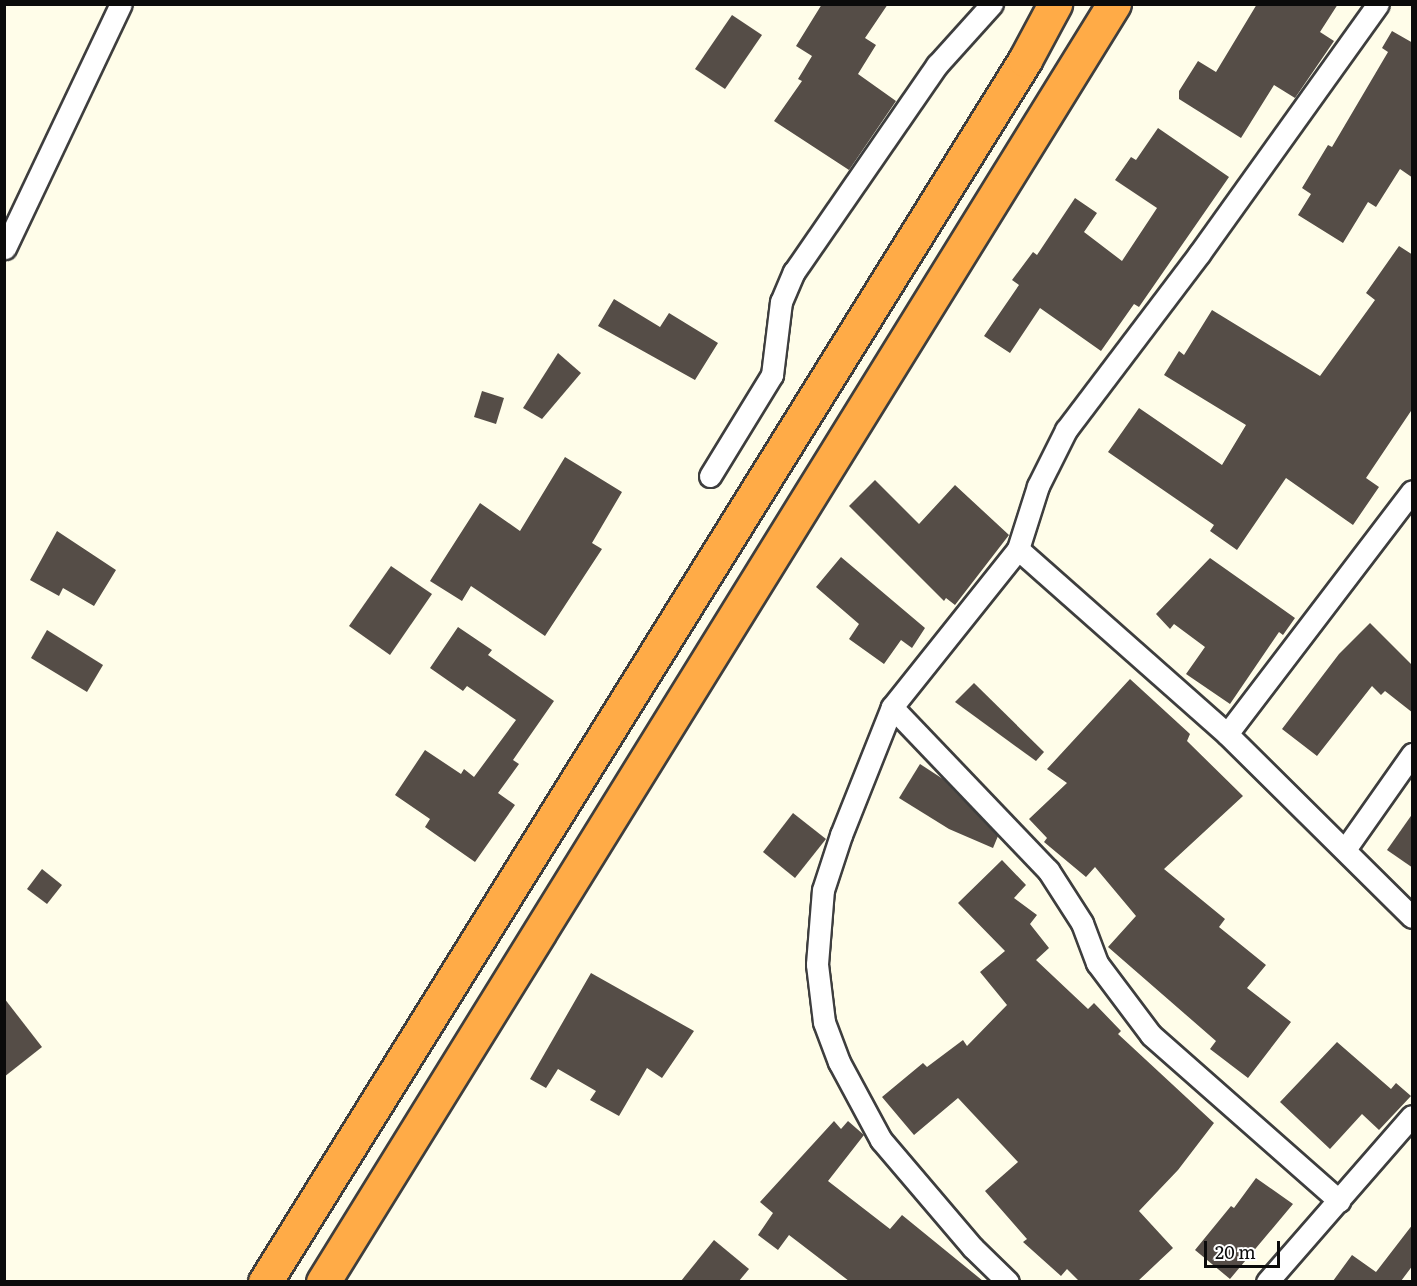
<!DOCTYPE html>
<style>
body{margin:0}
#map{position:relative;width:1417px;height:1286px;overflow:hidden;background:#fffde9;font-family:Literata,serif}
div>[style]{position:absolute}
.building>*{inset:0;background:#554d47}
.roads{filter:drop-shadow(2px 0 #3e3e3e) drop-shadow(-2px 0 #3e3e3e) drop-shadow(0 2px #3e3e3e) drop-shadow(0 -2px #3e3e3e)}
.street>*{height:21px;margin:-10.5px;padding:0 10.5px;transform-origin:10.5px;border-radius:10.5px;background:#fff}
.highway>*{height:33px;margin:-16.5px;padding:0 16.5px;transform-origin:16.5px;border-radius:16.5px;background:#ffab47}
span{translate:-50% -50%;white-space:nowrap;text-align:center;line-height:1.15;-webkit-text-stroke:6px #fff;paint-order:stroke}
.frame{position:absolute;inset:0;border:6px solid #0b0b0b;pointer-events:none}
.scale{position:absolute;left:1204px;top:1241px;width:76px;height:27px;box-sizing:border-box;border:3px solid #0b0b0b;border-top:0;padding-left:8px;font-size:18px;line-height:21px;white-space:nowrap;color:#0b0b0b;-webkit-text-stroke:4px #fff;paint-order:stroke}
</style>
<div id="map">
<div class="building">
<i style="clip-path:polygon(822px 4px,888px 4px,865px 38px,876px 45px,858px 74px,896px 101px,849px 170px,774px 121px,802px 81px,798px 79px,812px 56px,796px 46px)"></i>
<i style="clip-path:polygon(1257px 4px,1338px 4px,1320px 32px,1334px 41px,1295px 98px,1274px 85px,1241px 138px,1179px 99px,1179px 91px,1198px 61px,1216px 72px)"></i>
<i style="clip-path:polygon(732px 15px,762px 35px,725px 89px,695px 69px)"></i>
<i style="clip-path:polygon(1392px 31px,1413px 43px,1413px 178px,1400px 169px,1376px 207px,1368px 202px,1343px 243px,1298px 215px,1311px 194px,1302px 188px,1328px 145px,1332px 147px,1388px 52px,1382px 48px)"></i>
<i style="clip-path:polygon(1158px 128px,1229px 177px,1139px 307px,1134px 304px,1101px 351px,1040px 308px,1010px 353px,984px 336px,1019px 285px,1012px 280px,1033px 252px,1037px 255px,1075px 198px,1097px 213px,1084px 232px,1122px 261px,1157px 208px,1115px 180px,1131px 157px,1136px 160px)"></i>
<i style="clip-path:polygon(1399px 246px,1413px 255px,1413px 408px,1366px 478px,1379px 487px,1353px 525px,1286px 478px,1237px 550px,1210px 531px,1214px 525px,1108px 452px,1139px 408px,1222px 465px,1246px 425px,1164px 375px,1179px 351px,1184px 355px,1212px 310px,1320px 376px,1375px 300px,1366px 293px)"></i>
<i style="clip-path:polygon(614px 299px,660px 327px,669px 313px,718px 343px,695px 380px,598px 326px)"></i>
<i style="clip-path:polygon(558px 353px,581px 373px,542px 419px,523px 408px)"></i>
<i style="clip-path:polygon(482px 391px,504px 398px,496px 424px,474px 417px)"></i>
<i style="clip-path:polygon(565px 457px,622px 492px,592px 543px,602px 549px,545px 636px,471px 586px,462px 601px,430px 581px,480px 503px,520px 531px)"></i>
<i style="clip-path:polygon(875px 480px,919px 524px,955px 485px,1009px 535px,955px 605px,946px 598px,944px 601px,849px 506px)"></i>
<i style="clip-path:polygon(57px 531px,116px 570px,94px 606px,63px 588px,59px 596px,30px 580px)"></i>
<i style="clip-path:polygon(841px 557px,925px 628px,912px 648px,901px 640px,884px 664px,849px 639px,859px 624px,816px 587px)"></i>
<i style="clip-path:polygon(1210px 558px,1295px 618px,1283px 635px,1279px 632px,1230px 704px,1186px 674px,1205px 647px,1174px 624px,1170px 629px,1156px 614px)"></i>
<i style="clip-path:polygon(391px 566px,432px 594px,390px 655px,349px 626px)"></i>
<i style="clip-path:polygon(1370px 623px,1413px 666px,1413px 713px,1385px 691px,1381px 695px,1372px 686px,1317px 756px,1282px 729px,1339px 654px)"></i>
<i style="clip-path:polygon(458px 627px,492px 650px,488px 655px,554px 701px,513px 760px,519px 764px,498px 793px,515px 805px,475px 862px,425px 827px,430px 819px,395px 795px,425px 750px,461px 774px,464px 769px,474px 777px,516px 720px,467px 686px,463px 691px,430px 668px)"></i>
<i style="clip-path:polygon(47px 630px,103px 665px,87px 692px,31px 658px)"></i>
<i style="clip-path:polygon(1130px 679px,1190px 734px,1187px 741px,1243px 796px,1164px 869px,1225px 919px,1219px 927px,1266px 965px,1247px 988px,1291px 1022px,1248px 1078px,1210px 1049px,1216px 1041px,1108px 947px,1136px 916px,1095px 867px,1086px 877px,1044px 842px,1047px 838px,1029px 819px,1067px 783px,1047px 769px)"></i>
<i style="clip-path:polygon(974px 683px,1044px 752px,1036px 761px,955px 702px)"></i>
<i style="clip-path:polygon(920px 764px,943px 779px,998px 836px,993px 848px,949px 829px,899px 798px)"></i>
<i style="clip-path:polygon(793px 813px,826px 839px,795px 878px,763px 852px)"></i>
<i style="clip-path:polygon(1413px 813px,1413px 868px,1387px 850px)"></i>
<i style="clip-path:polygon(1002px 860px,1026px 885px,1014px 898px,1037px 915px,1030px 924px,1049px 948px,1036px 960px,1088px 1009px,1094px 1003px,1121px 1031px,1118px 1034px,1214px 1123px,1178px 1170px,1139px 1211px,1173px 1248px,1138px 1281px,1079px 1281px,1067px 1269px,1061px 1276px,1023px 1242px,1027px 1239px,985px 1191px,1018px 1162px,958px 1098px,914px 1135px,882px 1097px,923px 1063px,927px 1067px,963px 1040px,967px 1046px,1007px 1005px,980px 972px,1005px 951px,958px 903px)"></i>
<i style="clip-path:polygon(42px 869px,62px 885px,47px 904px,27px 889px)"></i>
<i style="clip-path:polygon(591px 973px,694px 1031px,662px 1078px,647px 1068px,619px 1116px,590px 1100px,596px 1091px,558px 1069px,546px 1088px,530px 1079px)"></i>
<i style="clip-path:polygon(4px 998px,42px 1047px,4px 1077px)"></i>
<i style="clip-path:polygon(1337px 1042px,1391px 1089px,1396px 1083px,1411px 1096px,1379px 1130px,1362px 1114px,1330px 1149px,1280px 1102px)"></i>
<i style="clip-path:polygon(834px 1121px,841px 1129px,848px 1121px,864px 1135px,828px 1181px,890px 1229px,902px 1215px,983px 1281px,849px 1281px,789px 1235px,778px 1250px,758px 1235px,773px 1213px,760px 1202px)"></i>
<i style="clip-path:polygon(1256px 1178px,1293px 1204px,1230px 1279px,1195px 1250px,1231px 1206px,1234px 1208px)"></i>
<i style="clip-path:polygon(1413px 1224px,1413px 1265px,1401px 1281px,1333px 1281px,1352px 1255px,1376px 1272px)"></i>
<i style="clip-path:polygon(714px 1240px,749px 1269px,739px 1281px,681px 1281px)"></i>
</div>
<div class="roads">
<div class="street">
<i style="left:5px;top:248px;width:270px;rotate:-64.6deg"></i>
<i style="left:710px;top:476px;width:119px;rotate:-58.5deg"></i>
<i style="left:772px;top:375px;width:74px;rotate:-83deg"></i>
<i style="left:781px;top:302px;width:33px;rotate:-67deg"></i>
<i style="left:794px;top:272px;width:252px;rotate:-55.4deg"></i>
<i style="left:937px;top:65px;width:82px;rotate:-48deg"></i>
<i style="left:1018px;top:549px;width:279px;rotate:41.5deg"></i>
<i style="left:1227px;top:734px;width:260px;rotate:44.7deg"></i>
<i style="left:892px;top:707px;width:226px;rotate:46.3deg"></i>
<i style="left:1048px;top:870px;width:63px;rotate:57.3deg"></i>
<i style="left:1082px;top:923px;width:43px;rotate:69.4deg"></i>
<i style="left:1097px;top:963px;width:90px;rotate:53.1deg"></i>
<i style="left:1151px;top:1035px;width:251px;rotate:41.4deg"></i>
<i style="left:1227px;top:734px;width:305px;rotate:-52.7deg"></i>
<i style="left:1346px;top:848px;width:115px;rotate:-54.9deg"></i>
<i style="left:1008px;top:1282px;width:49px;rotate:-135.8deg"></i>
<i style="left:973px;top:1248px;width:142px;rotate:-130.4deg"></i>
<i style="left:881px;top:1140px;width:89px;rotate:-118.3deg"></i>
<i style="left:839px;top:1062px;width:43px;rotate:-110.6deg"></i>
<i style="left:824px;top:1022px;width:58px;rotate:-96.9deg"></i>
<i style="left:817px;top:964px;width:74px;rotate:-85.4deg"></i>
<i style="left:823px;top:890px;width:58px;rotate:-71.9deg"></i>
<i style="left:841px;top:835px;width:138px;rotate:-68.3deg"></i>
<i style="left:892px;top:707px;width:202px;rotate:-51.4deg"></i>
<i style="left:1018px;top:549px;width:66px;rotate:-72.4deg"></i>
<i style="left:1038px;top:486px;width:63px;rotate:-63.4deg"></i>
<i style="left:1066px;top:430px;width:221px;rotate:-52.9deg"></i>
<i style="left:1199px;top:254px;width:307px;rotate:-54.4deg"></i>
<i style="left:1267px;top:1282px;width:220px;rotate:-48.9deg"></i>
</div>
<div class="highway">
<i style="left:265px;top:1282px;width:1439px;rotate:-58.12deg"></i>
<i style="left:1025px;top:60px;width:64px;rotate:-61.8deg"></i>
<i style="left:323px;top:1282px;width:1503px;rotate:-58.25deg"></i>
</div>
</div>
<div class="frame"></div>
<div class="scale">20 m</div>
</div>
